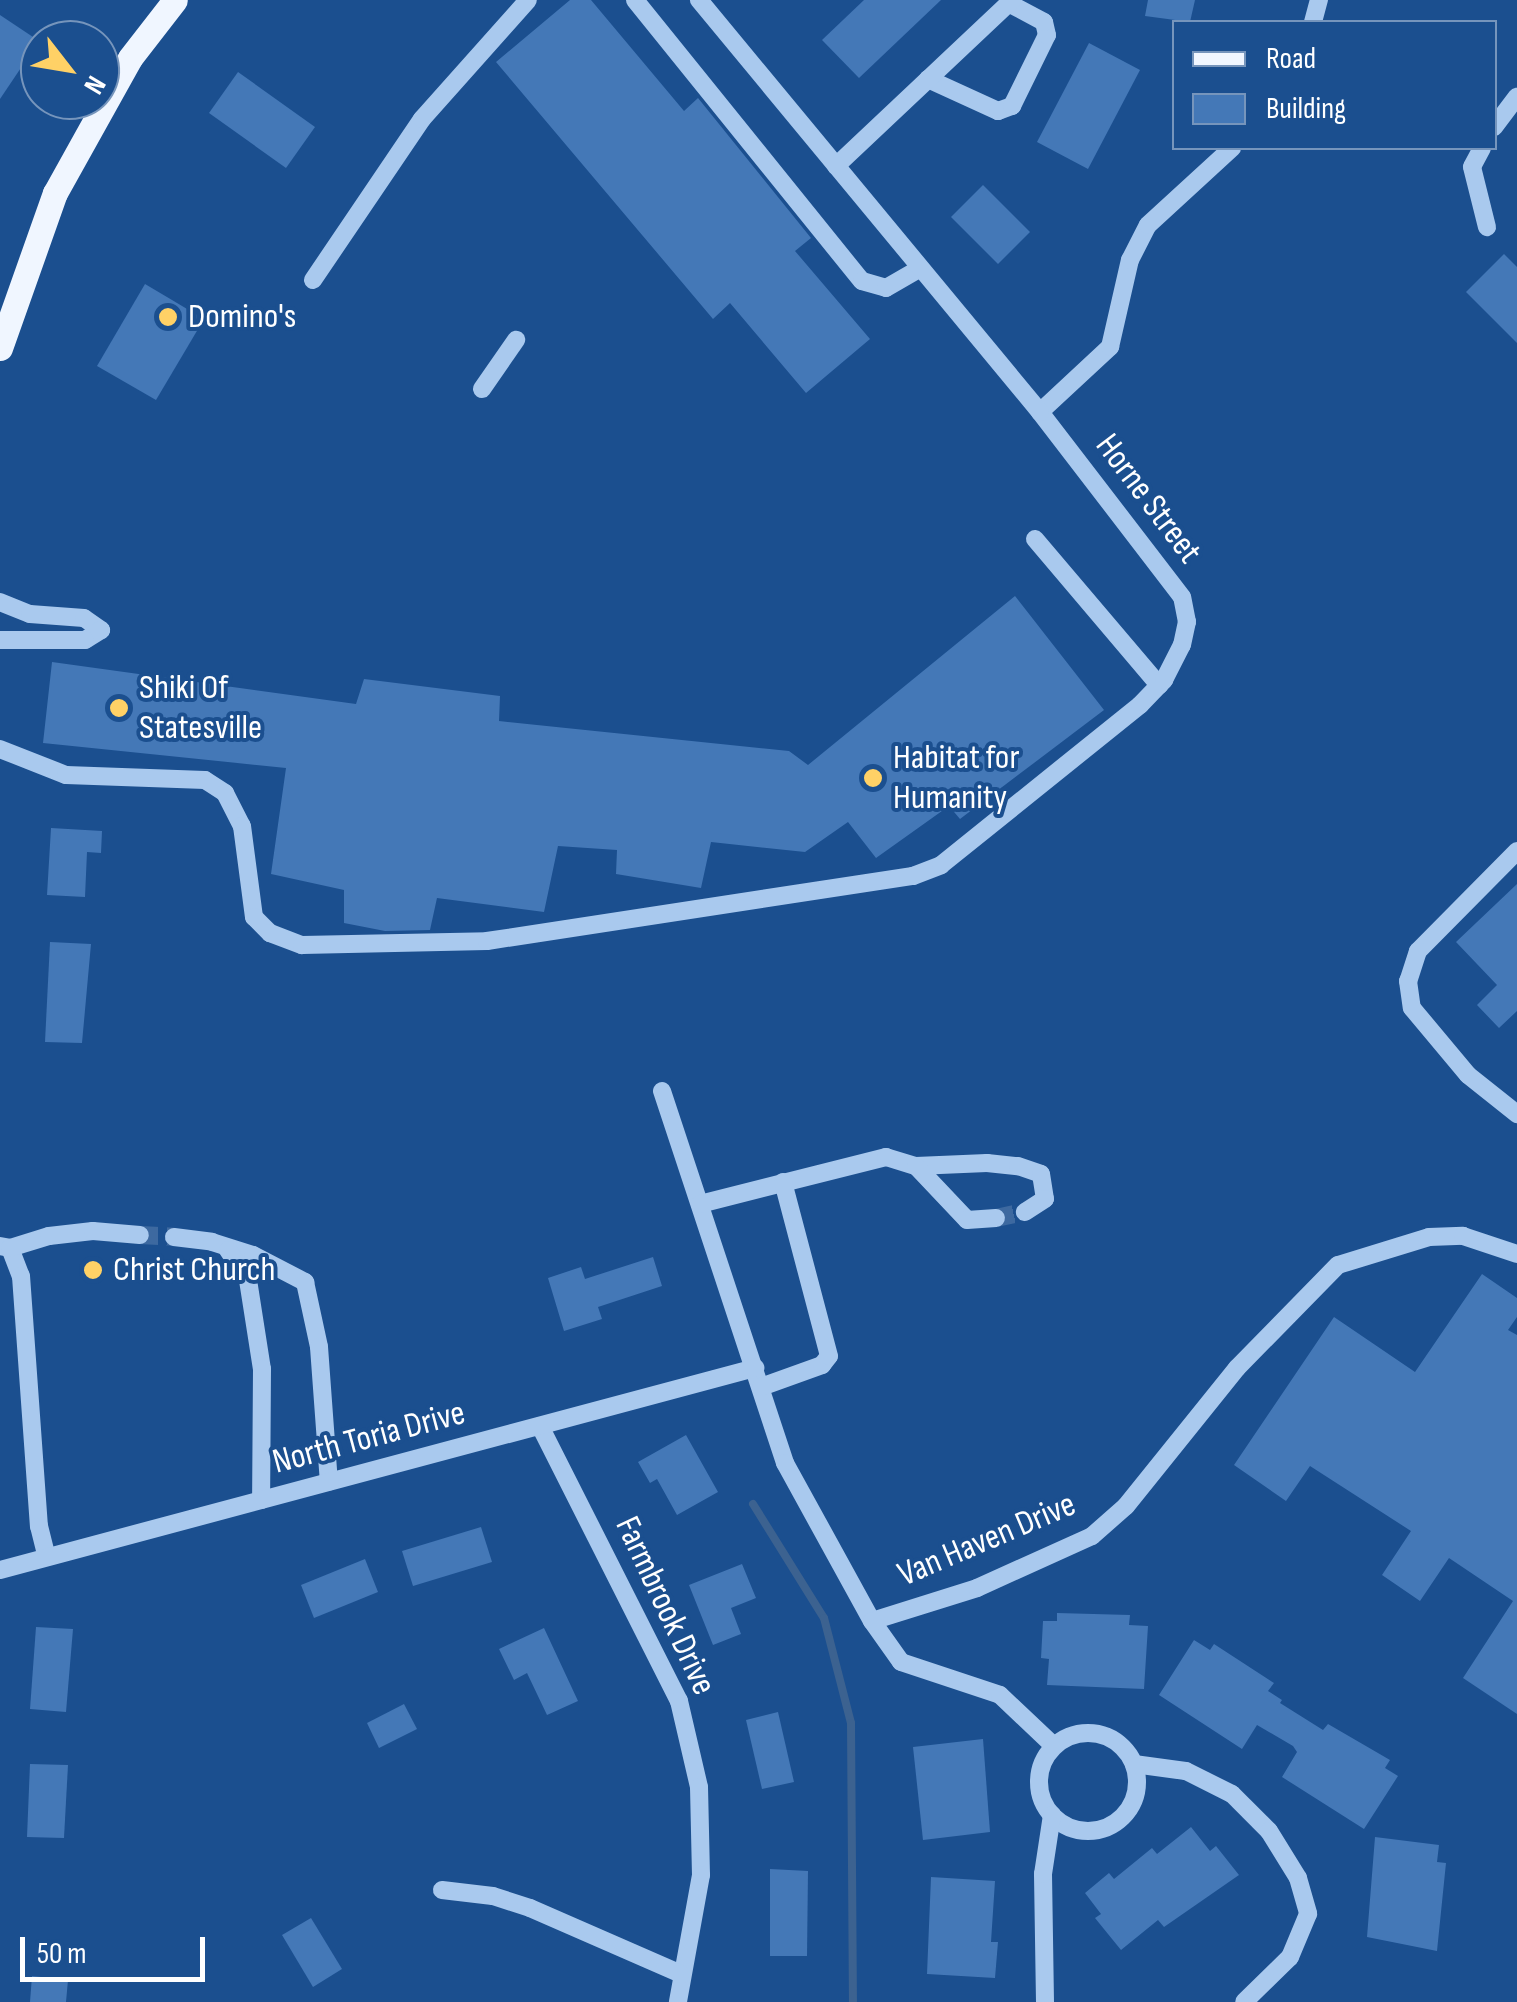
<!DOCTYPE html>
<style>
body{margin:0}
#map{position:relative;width:1517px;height:2002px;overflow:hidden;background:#1b4f8f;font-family:"Sofia Sans Condensed",sans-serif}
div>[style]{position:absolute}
.stream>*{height:8px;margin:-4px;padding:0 4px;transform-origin:4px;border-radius:4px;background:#3c6290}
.building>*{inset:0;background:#4478b7}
.minor-tunnel>*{height:18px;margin-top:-9px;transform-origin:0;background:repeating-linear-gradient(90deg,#3d69a0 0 18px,transparent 0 27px)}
.minor>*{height:18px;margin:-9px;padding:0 9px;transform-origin:9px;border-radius:9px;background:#a9c9ee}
.minor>.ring{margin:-9px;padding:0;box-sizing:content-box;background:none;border:18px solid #a9c9ee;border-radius:50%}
.major>*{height:25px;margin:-12.5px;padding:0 12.5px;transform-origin:12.5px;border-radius:12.5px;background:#f0f6ff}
.dots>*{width:28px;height:28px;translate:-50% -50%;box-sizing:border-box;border:5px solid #1b4f8f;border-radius:50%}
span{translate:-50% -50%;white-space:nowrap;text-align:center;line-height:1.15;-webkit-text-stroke:8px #1b4f8f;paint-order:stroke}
.poi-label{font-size:35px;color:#fff}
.left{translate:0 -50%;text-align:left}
.street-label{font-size:35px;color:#fff}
.legend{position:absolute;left:1172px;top:20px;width:325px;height:130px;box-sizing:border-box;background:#1b4f8f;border:2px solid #7695bc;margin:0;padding:12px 18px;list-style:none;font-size:30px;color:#fff}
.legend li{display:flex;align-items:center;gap:20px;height:50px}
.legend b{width:50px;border:2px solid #7695bc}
.north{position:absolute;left:20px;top:20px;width:100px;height:100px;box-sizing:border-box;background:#1b4f8f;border:2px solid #7695bc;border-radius:50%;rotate:121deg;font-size:28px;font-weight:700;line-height:40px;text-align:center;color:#fff}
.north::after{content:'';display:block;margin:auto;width:35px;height:45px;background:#ffd166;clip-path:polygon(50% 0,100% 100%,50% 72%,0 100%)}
.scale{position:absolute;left:20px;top:1937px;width:185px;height:45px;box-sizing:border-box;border:5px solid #fff;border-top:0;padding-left:12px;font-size:30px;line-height:35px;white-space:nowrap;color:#fff;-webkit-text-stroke:8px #1b4f8f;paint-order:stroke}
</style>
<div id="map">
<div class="stream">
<i style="left:753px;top:1504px;width:134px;rotate:58.1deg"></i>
<i style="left:824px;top:1618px;width:108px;rotate:75.6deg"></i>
<i style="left:851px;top:1723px;width:279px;rotate:89.6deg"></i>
</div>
<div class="building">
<i style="clip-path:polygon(570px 0,591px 0,684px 111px,698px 98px,811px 238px,795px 251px,870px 339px,806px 393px,730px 303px,713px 319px,496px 62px)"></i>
<i style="clip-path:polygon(864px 0,941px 0,859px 78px,822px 40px)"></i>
<i style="clip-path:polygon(1148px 0,1195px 0,1190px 22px,1145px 16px)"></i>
<i style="clip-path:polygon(0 15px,39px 41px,0 99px)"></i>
<i style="clip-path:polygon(1089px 43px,1140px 70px,1088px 169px,1037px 142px)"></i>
<i style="clip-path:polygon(238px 72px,315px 127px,286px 168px,209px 113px)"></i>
<i style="clip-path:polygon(983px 185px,1030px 232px,998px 264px,951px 217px)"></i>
<i style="clip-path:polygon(1504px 254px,1517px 267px,1517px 343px,1466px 292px)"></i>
<i style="clip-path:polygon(145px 284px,204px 319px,156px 400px,97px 366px)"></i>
<i style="clip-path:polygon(1015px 596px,1104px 710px,960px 819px,949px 806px,876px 858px,848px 822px,805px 852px,711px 842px,701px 888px,616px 874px,617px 850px,558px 846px,544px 912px,437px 898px,430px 930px,385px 931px,344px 923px,344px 890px,271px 874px,286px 768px,43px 743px,52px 662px,356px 704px,364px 679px,500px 696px,499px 721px,789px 751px,808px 765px)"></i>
<i style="clip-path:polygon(51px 828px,102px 831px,101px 853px,87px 852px,85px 897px,47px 895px)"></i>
<i style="clip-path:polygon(1517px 884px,1517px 1011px,1499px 1028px,1477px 1005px,1497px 985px,1456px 942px)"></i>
<i style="clip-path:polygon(50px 942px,91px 944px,82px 1043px,45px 1042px)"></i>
<i style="clip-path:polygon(653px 1257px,662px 1286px,598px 1307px,602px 1319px,564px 1331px,548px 1278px,581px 1267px,585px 1279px)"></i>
<i style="clip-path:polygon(1482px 1274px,1517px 1298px,1517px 1317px,1508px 1330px,1517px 1335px,1517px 1714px,1463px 1678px,1513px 1601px,1449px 1558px,1420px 1601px,1382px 1575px,1411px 1531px,1310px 1466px,1286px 1501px,1234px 1465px,1334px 1317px,1415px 1372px)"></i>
<i style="clip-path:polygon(686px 1435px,718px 1492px,677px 1515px,657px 1479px,650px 1483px,638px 1462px)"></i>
<i style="clip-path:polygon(481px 1527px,492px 1562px,413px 1586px,402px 1551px)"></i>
<i style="clip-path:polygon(365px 1559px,378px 1592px,314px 1618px,301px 1585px)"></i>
<i style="clip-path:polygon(742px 1564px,756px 1598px,731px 1608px,741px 1634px,713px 1645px,689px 1585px)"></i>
<i style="clip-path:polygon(1057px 1613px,1130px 1615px,1129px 1625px,1148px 1626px,1144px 1689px,1047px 1685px,1049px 1659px,1041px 1658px,1043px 1621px,1057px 1621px)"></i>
<i style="clip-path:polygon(36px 1627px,73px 1629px,66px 1712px,30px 1709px)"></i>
<i style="clip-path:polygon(544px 1628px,578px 1701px,547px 1715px,527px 1673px,514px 1680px,499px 1649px)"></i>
<i style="clip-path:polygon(1194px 1640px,1210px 1650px,1214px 1644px,1274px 1683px,1268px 1691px,1282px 1700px,1280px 1703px,1323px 1730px,1328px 1724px,1390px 1760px,1385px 1768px,1398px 1776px,1364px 1829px,1282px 1777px,1297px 1752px,1293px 1746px,1257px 1725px,1242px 1749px,1159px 1695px)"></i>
<i style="clip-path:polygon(404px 1704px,417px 1729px,379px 1748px,367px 1723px)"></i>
<i style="clip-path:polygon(778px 1712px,794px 1782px,762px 1789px,746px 1720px)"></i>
<i style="clip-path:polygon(983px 1739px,990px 1832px,923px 1840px,913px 1747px)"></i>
<i style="clip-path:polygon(30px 1764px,68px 1765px,64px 1838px,27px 1837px)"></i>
<i style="clip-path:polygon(1191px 1827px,1210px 1851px,1216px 1846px,1239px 1875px,1164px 1927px,1158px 1920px,1121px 1950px,1095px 1918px,1101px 1914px,1085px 1893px,1109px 1873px,1114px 1879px,1152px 1848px,1157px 1854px)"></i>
<i style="clip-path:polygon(1375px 1837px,1439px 1845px,1437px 1862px,1446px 1863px,1437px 1951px,1367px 1937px)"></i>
<i style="clip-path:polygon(770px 1869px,808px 1871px,807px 1956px,770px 1956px)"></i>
<i style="clip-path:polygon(931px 1877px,995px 1881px,991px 1942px,998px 1942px,995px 1978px,927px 1974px)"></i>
<i style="clip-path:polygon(311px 1918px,342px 1969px,313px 1987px,282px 1935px)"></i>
<i style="clip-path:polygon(32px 1976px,68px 1980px,66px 2002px,30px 2002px)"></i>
</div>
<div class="minor-tunnel">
<i style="left:996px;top:1218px;width:30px;rotate:-12deg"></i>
<i style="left:140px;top:1235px;width:34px;rotate:3deg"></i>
</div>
<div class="minor">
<i style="left:635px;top:0;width:361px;rotate:51.1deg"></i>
<i style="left:862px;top:281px;width:25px;rotate:16deg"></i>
<i style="left:886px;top:288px;width:39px;rotate:-30deg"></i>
<i style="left:1313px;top:22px;width:23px;rotate:-75deg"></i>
<i style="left:928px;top:79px;width:77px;rotate:24.6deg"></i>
<i style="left:998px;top:111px;width:15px;rotate:-20deg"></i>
<i style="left:1012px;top:106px;width:79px;rotate:-63.8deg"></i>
<i style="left:1047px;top:35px;width:13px;rotate:-103deg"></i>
<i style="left:1044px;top:22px;width:40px;rotate:-152deg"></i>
<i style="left:1494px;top:127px;width:38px;rotate:-53deg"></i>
<i style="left:1482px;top:148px;width:21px;rotate:118deg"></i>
<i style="left:1472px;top:167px;width:62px;rotate:76deg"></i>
<i style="left:836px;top:166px;width:242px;rotate:-43.3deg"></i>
<i style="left:313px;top:280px;width:194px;rotate:-55.9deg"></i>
<i style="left:422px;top:119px;width:159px;rotate:-48.3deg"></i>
<i style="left:482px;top:389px;width:60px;rotate:-55.2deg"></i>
<i style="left:1040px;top:412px;width:96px;rotate:-42.9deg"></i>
<i style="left:1110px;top:347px;width:89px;rotate:-77.1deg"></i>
<i style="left:1130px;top:260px;width:39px;rotate:-63deg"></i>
<i style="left:1148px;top:225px;width:114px;rotate:-42.5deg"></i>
<i style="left:1035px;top:539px;width:192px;rotate:49.7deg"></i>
<i style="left:0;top:602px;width:32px;rotate:22deg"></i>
<i style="left:30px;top:614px;width:54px;rotate:4.2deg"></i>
<i style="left:84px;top:618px;width:21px;rotate:35deg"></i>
<i style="left:101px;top:630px;width:19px;rotate:148deg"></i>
<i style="left:85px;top:640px;width:85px;rotate:180deg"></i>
<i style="left:0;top:749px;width:71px;rotate:21.5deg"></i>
<i style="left:66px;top:775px;width:139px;rotate:2.1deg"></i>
<i style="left:205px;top:780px;width:24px;rotate:33deg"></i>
<i style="left:225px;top:793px;width:37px;rotate:63deg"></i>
<i style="left:242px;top:826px;width:92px;rotate:82.5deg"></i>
<i style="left:254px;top:917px;width:23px;rotate:45deg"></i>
<i style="left:270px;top:933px;width:34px;rotate:21deg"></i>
<i style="left:302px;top:945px;width:185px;rotate:-1.2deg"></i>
<i style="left:487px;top:941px;width:431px;rotate:-8.7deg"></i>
<i style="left:913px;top:876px;width:30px;rotate:-21deg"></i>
<i style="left:941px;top:865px;width:255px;rotate:-38.8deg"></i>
<i style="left:1140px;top:705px;width:35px;rotate:-46deg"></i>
<i style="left:1164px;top:680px;width:39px;rotate:-63deg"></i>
<i style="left:1182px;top:645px;width:24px;rotate:-78deg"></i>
<i style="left:1187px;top:622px;width:25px;rotate:-101deg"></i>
<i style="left:1182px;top:597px;width:233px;rotate:-127.5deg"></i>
<i style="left:1040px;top:412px;width:535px;rotate:-129.61deg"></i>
<i style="left:1517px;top:851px;width:141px;rotate:134.7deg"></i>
<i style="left:1418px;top:951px;width:32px;rotate:108deg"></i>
<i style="left:1408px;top:981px;width:27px;rotate:82deg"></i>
<i style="left:1412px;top:1008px;width:87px;rotate:50.1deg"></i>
<i style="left:1468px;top:1075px;width:63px;rotate:38.5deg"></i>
<i style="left:662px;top:1091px;width:392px;rotate:71.7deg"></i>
<i style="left:785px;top:1463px;width:180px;rotate:61.2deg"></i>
<i style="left:872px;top:1621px;width:110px;rotate:-17.4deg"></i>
<i style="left:977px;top:1588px;width:126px;rotate:-24.3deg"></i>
<i style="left:1092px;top:1536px;width:45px;rotate:-41.4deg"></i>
<i style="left:1126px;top:1506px;width:177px;rotate:-51.2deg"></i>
<i style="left:1237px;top:1368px;width:144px;rotate:-45.6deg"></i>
<i style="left:1338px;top:1265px;width:95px;rotate:-17.1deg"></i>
<i style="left:1429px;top:1237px;width:34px;rotate:-2deg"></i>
<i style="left:1463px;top:1236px;width:57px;rotate:18.4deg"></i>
<i style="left:916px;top:1166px;width:71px;rotate:-2.4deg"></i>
<i style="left:987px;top:1163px;width:31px;rotate:6deg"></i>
<i style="left:1018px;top:1166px;width:24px;rotate:19deg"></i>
<i style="left:1041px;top:1174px;width:25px;rotate:81deg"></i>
<i style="left:1045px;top:1199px;width:24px;rotate:147deg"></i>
<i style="left:700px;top:1204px;width:192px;rotate:-14.2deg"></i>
<i style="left:886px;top:1157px;width:31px;rotate:17deg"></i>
<i style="left:916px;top:1166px;width:74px;rotate:46.6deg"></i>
<i style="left:967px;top:1220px;width:29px;rotate:-4deg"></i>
<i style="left:174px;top:1237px;width:38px;rotate:7deg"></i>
<i style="left:212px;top:1242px;width:43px;rotate:17.6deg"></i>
<i style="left:253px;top:1255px;width:59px;rotate:27.4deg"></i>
<i style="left:305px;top:1282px;width:66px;rotate:77.8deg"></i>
<i style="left:319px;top:1347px;width:135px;rotate:85.8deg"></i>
<i style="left:0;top:1246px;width:10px;rotate:11deg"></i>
<i style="left:10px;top:1248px;width:30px;rotate:69deg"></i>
<i style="left:21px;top:1276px;width:251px;rotate:85.9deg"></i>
<i style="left:39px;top:1526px;width:32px;rotate:76deg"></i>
<i style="left:10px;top:1248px;width:41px;rotate:-17.1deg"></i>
<i style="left:49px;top:1236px;width:44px;rotate:-6.5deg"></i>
<i style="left:93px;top:1231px;width:47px;rotate:4.9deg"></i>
<i style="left:228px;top:1250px;width:36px;rotate:56deg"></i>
<i style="left:248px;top:1280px;width:90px;rotate:81.1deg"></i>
<i style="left:262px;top:1369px;width:131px;rotate:90.4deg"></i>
<i style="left:761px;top:1387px;width:65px;rotate:-19.8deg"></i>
<i style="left:822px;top:1365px;width:11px;rotate:-52deg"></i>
<i style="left:829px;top:1356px;width:180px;rotate:-104.8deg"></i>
<i style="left:540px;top:1426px;width:308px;rotate:63.2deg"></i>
<i style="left:679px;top:1701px;width:88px;rotate:76.9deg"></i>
<i style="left:699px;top:1787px;width:88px;rotate:88.7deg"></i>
<i style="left:701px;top:1875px;width:129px;rotate:100.3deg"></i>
<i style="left:0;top:1570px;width:782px;rotate:-14.98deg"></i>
<i style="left:872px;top:1621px;width:50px;rotate:54.7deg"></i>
<i style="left:901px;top:1662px;width:104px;rotate:18.4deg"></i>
<i style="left:1000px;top:1695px;width:74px;rotate:43.4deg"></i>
<i class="ring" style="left:1039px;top:1733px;width:80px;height:80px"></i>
<i style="left:1134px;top:1764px;width:52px;rotate:7.7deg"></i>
<i style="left:1186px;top:1771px;width:51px;rotate:26.6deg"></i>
<i style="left:1232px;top:1794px;width:52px;rotate:45deg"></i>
<i style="left:1269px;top:1831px;width:55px;rotate:58.3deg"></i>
<i style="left:1298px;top:1878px;width:37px;rotate:74deg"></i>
<i style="left:1308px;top:1914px;width:47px;rotate:112.7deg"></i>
<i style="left:1290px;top:1957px;width:64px;rotate:135.6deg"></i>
<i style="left:442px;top:1890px;width:51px;rotate:6.7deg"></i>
<i style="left:493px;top:1896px;width:39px;rotate:18deg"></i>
<i style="left:530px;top:1908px;width:165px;rotate:23.6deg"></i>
<i style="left:1045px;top:2002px;width:128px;rotate:-90.9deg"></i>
<i style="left:1043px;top:1874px;width:60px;rotate:-81.3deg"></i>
</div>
<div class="major">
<i style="left:0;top:348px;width:164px;rotate:-70.5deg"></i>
<i style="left:55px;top:193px;width:154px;rotate:-60.9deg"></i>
<i style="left:130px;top:58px;width:73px;rotate:-52.2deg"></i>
</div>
<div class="dots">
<i style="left:168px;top:317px;background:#ffd166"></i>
<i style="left:119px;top:708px;background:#ffd166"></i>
<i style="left:873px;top:778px;background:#ffd166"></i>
<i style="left:93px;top:1270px;background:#ffd166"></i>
</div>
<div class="poi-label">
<span class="left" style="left:188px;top:317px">Domino's</span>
<span class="left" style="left:139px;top:708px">Shiki Of<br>Statesville</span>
<span class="left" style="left:893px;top:778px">Habitat for<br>Humanity</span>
<span class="left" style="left:113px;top:1270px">Christ Church</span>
</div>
<div class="street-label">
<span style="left:1148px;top:499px;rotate:53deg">Horne Street</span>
<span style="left:369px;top:1438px;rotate:-15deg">North Toria Drive</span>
<span style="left:987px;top:1540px;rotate:-23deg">Van Haven Drive</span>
<span style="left:665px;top:1606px;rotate:65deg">Farmbrook Drive</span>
</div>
<ul class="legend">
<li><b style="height:12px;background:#f0f6ff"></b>Road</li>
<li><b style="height:28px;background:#4478b7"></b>Building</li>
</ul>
<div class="north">N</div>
<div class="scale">50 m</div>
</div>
